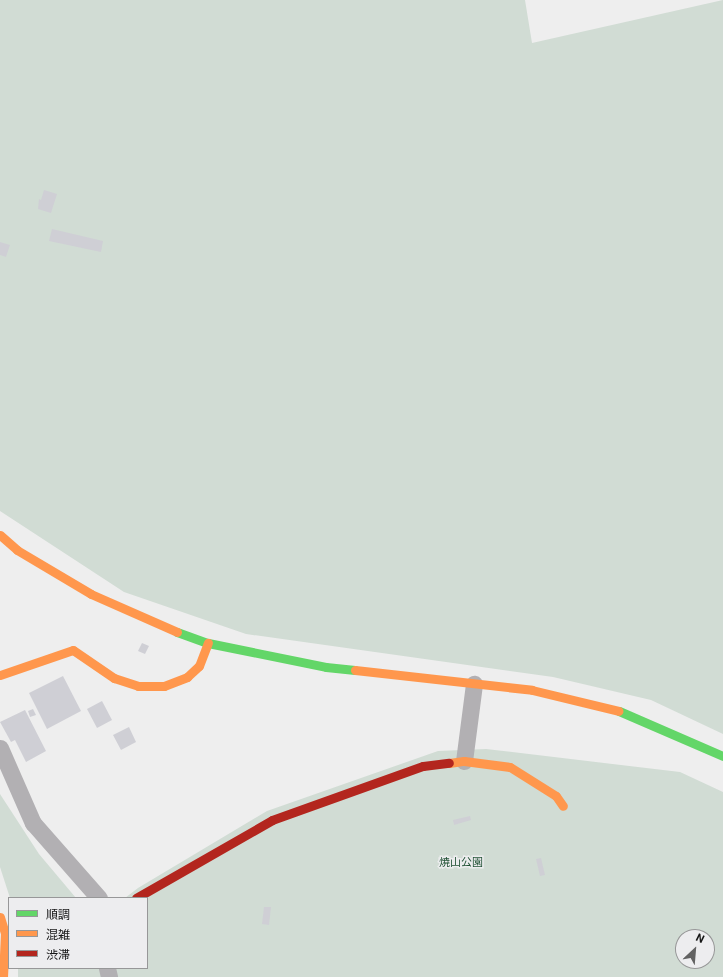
<!DOCTYPE html>
<meta charset="utf-8">
<style>
body{margin:0}
#map{position:relative;width:723px;height:977px;overflow:hidden;background:#eee;font-family:Roboto,"Noto Sans JP",sans-serif}
div>[style]{position:absolute}
.green>*{inset:0;background:#d1dcd4}
.building>*{inset:0;background:#cfcfd5}
.street>*{height:17px;margin:-8.5px;padding:0 8.5px;transform-origin:8.5px;border-radius:8.5px;background:#b2b0b3}
.fast>*{height:9px;margin:-4.5px;padding:0 4.5px;transform-origin:4.5px;border-radius:4.5px;background:#63d668}
.slow>*{height:9px;margin:-4.5px;padding:0 4.5px;transform-origin:4.5px;border-radius:4.5px;background:#ff974d}
.jam>*{height:9px;margin:-4.5px;padding:0 4.5px;transform-origin:4.5px;border-radius:4.5px;background:#b3261e}
span{translate:-50% -50%;white-space:nowrap;text-align:center;line-height:1.15;-webkit-text-stroke:3px #ededef;paint-order:stroke}
.park-label{font-size:11px;color:#205134}
.legend{position:absolute;left:8px;top:897px;width:140px;height:72px;box-sizing:border-box;background:#ededef;border:1px solid #979798;margin:0;padding:5px 7px;list-style:none;font-size:12px;color:#161616}
.legend li{display:flex;align-items:center;gap:8px;height:20px}
.legend b{width:20px;border:1px solid #979798}
.north{position:absolute;left:675px;top:929px;width:40px;height:40px;box-sizing:border-box;background:#ededef;border:1px solid #979798;border-radius:50%;rotate:26deg;font-size:11px;font-weight:700;line-height:16px;text-align:center;color:#161616}
.north::after{content:'';display:block;margin:auto;width:14px;height:18px;background:#626262;clip-path:polygon(50% 0,100% 100%,50% 72%,0 100%)}
</style>
<div id="map">
<div class="green">
<i style="clip-path:polygon(0 0,525px 0,532px 43px,723px 0,723px 734px,651px 700px,553px 677px,246px 634px,124px 592px,0 511px)"></i>
<i style="clip-path:polygon(evenodd,486px 749px,680px 772px,723px 792px,723px 977px,18px 977px,18px 968px,147px 968px,147px 898px,125px 898px,138px 888px,267px 811px,438px 751px,486px 749px,683px 937px,707px 937px,707px 961px,683px 961px,683px 937px)"></i>
<i style="clip-path:polygon(0 794px,39px 854px,76px 898px,10px 898px,0 867px)"></i>
</div>
<div class="building">
<i style="clip-path:polygon(44px 190px,57px 194px,51px 213px,38px 209px,39px 199px,41px 200px)"></i>
<i style="clip-path:polygon(52px 229px,103px 241px,101px 252px,49px 241px)"></i>
<i style="clip-path:polygon(0 242px,10px 245px,6px 257px,0 255px)"></i>
<i style="clip-path:polygon(142px 643px,149px 646px,145px 654px,138px 651px)"></i>
<i style="clip-path:polygon(63px 676px,81px 711px,47px 729px,29px 693px)"></i>
<i style="clip-path:polygon(102px 701px,112px 720px,97px 728px,87px 709px)"></i>
<i style="clip-path:polygon(33px 709px,36px 715px,30px 717px,28px 711px)"></i>
<i style="clip-path:polygon(25px 710px,46px 751px,26px 762px,15px 740px,11px 742px,0 722px)"></i>
<i style="clip-path:polygon(129px 727px,136px 742px,121px 750px,113px 735px)"></i>
<i style="clip-path:polygon(470px 816px,471px 820px,454px 825px,453px 820px)"></i>
<i style="clip-path:polygon(541px 858px,545px 875px,540px 876px,536px 859px)"></i>
<i style="clip-path:polygon(264px 907px,271px 907px,269px 925px,262px 924px)"></i>
</div>
<div class="street">
<i style="left:0;top:748px;width:82px;rotate:66.3deg"></i>
<i style="left:33px;top:823px;width:100px;rotate:48.7deg"></i>
<i style="left:464px;top:761px;width:78px;rotate:-82.6deg"></i>
<i style="left:107px;top:968px;width:9px;rotate:77deg"></i>
</div>
<div class="fast">
<i style="left:177px;top:632px;width:33px;rotate:20deg"></i>
<i style="left:208px;top:643px;width:120px;rotate:11.5deg"></i>
<i style="left:326px;top:667px;width:29px;rotate:6deg"></i>
<i style="left:619px;top:711px;width:113px;rotate:23.4deg"></i>
</div>
<div class="slow">
<i style="left:0;top:535px;width:23px;rotate:41deg"></i>
<i style="left:17px;top:550px;width:86px;rotate:30.7deg"></i>
<i style="left:91px;top:594px;width:94px;rotate:23.8deg"></i>
<i style="left:355px;top:670px;width:178px;rotate:6.4deg"></i>
<i style="left:532px;top:690px;width:89px;rotate:13.6deg"></i>
<i style="left:0;top:675px;width:77px;rotate:-18.9deg"></i>
<i style="left:73px;top:650px;width:50px;rotate:34.3deg"></i>
<i style="left:114px;top:678px;width:25px;rotate:18deg"></i>
<i style="left:138px;top:686px;width:26px"></i>
<i style="left:164px;top:686px;width:25px;rotate:-21deg"></i>
<i style="left:187px;top:677px;width:16px;rotate:-43deg"></i>
<i style="left:199px;top:666px;width:25px;rotate:-69deg"></i>
<i style="left:449px;top:763px;width:15px;rotate:-8deg"></i>
<i style="left:464px;top:761px;width:46px;rotate:7.4deg"></i>
<i style="left:510px;top:767px;width:54px;rotate:32.2deg"></i>
<i style="left:556px;top:796px;width:12px;rotate:55deg"></i>
<i style="left:0;top:917px;width:17px;rotate:73deg"></i>
<i style="left:5px;top:933px;width:44px;rotate:92.6deg"></i>
</div>
<div class="jam">
<i style="left:136px;top:898px;width:157px;rotate:-29.8deg"></i>
<i style="left:272px;top:820px;width:160px;rotate:-19.7deg"></i>
<i style="left:423px;top:766px;width:26px;rotate:-7deg"></i>
</div>
<div class="park-label">
<span style="left:461px;top:863px">焼山公園</span>
</div>
<ul class="legend">
<li><b style="height:5px;background:#63d668"></b>順調</li>
<li><b style="height:5px;background:#ff974d"></b>混雑</li>
<li><b style="height:5px;background:#b3261e"></b>渋滞</li>
</ul>
<div class="north">N</div>
</div>
